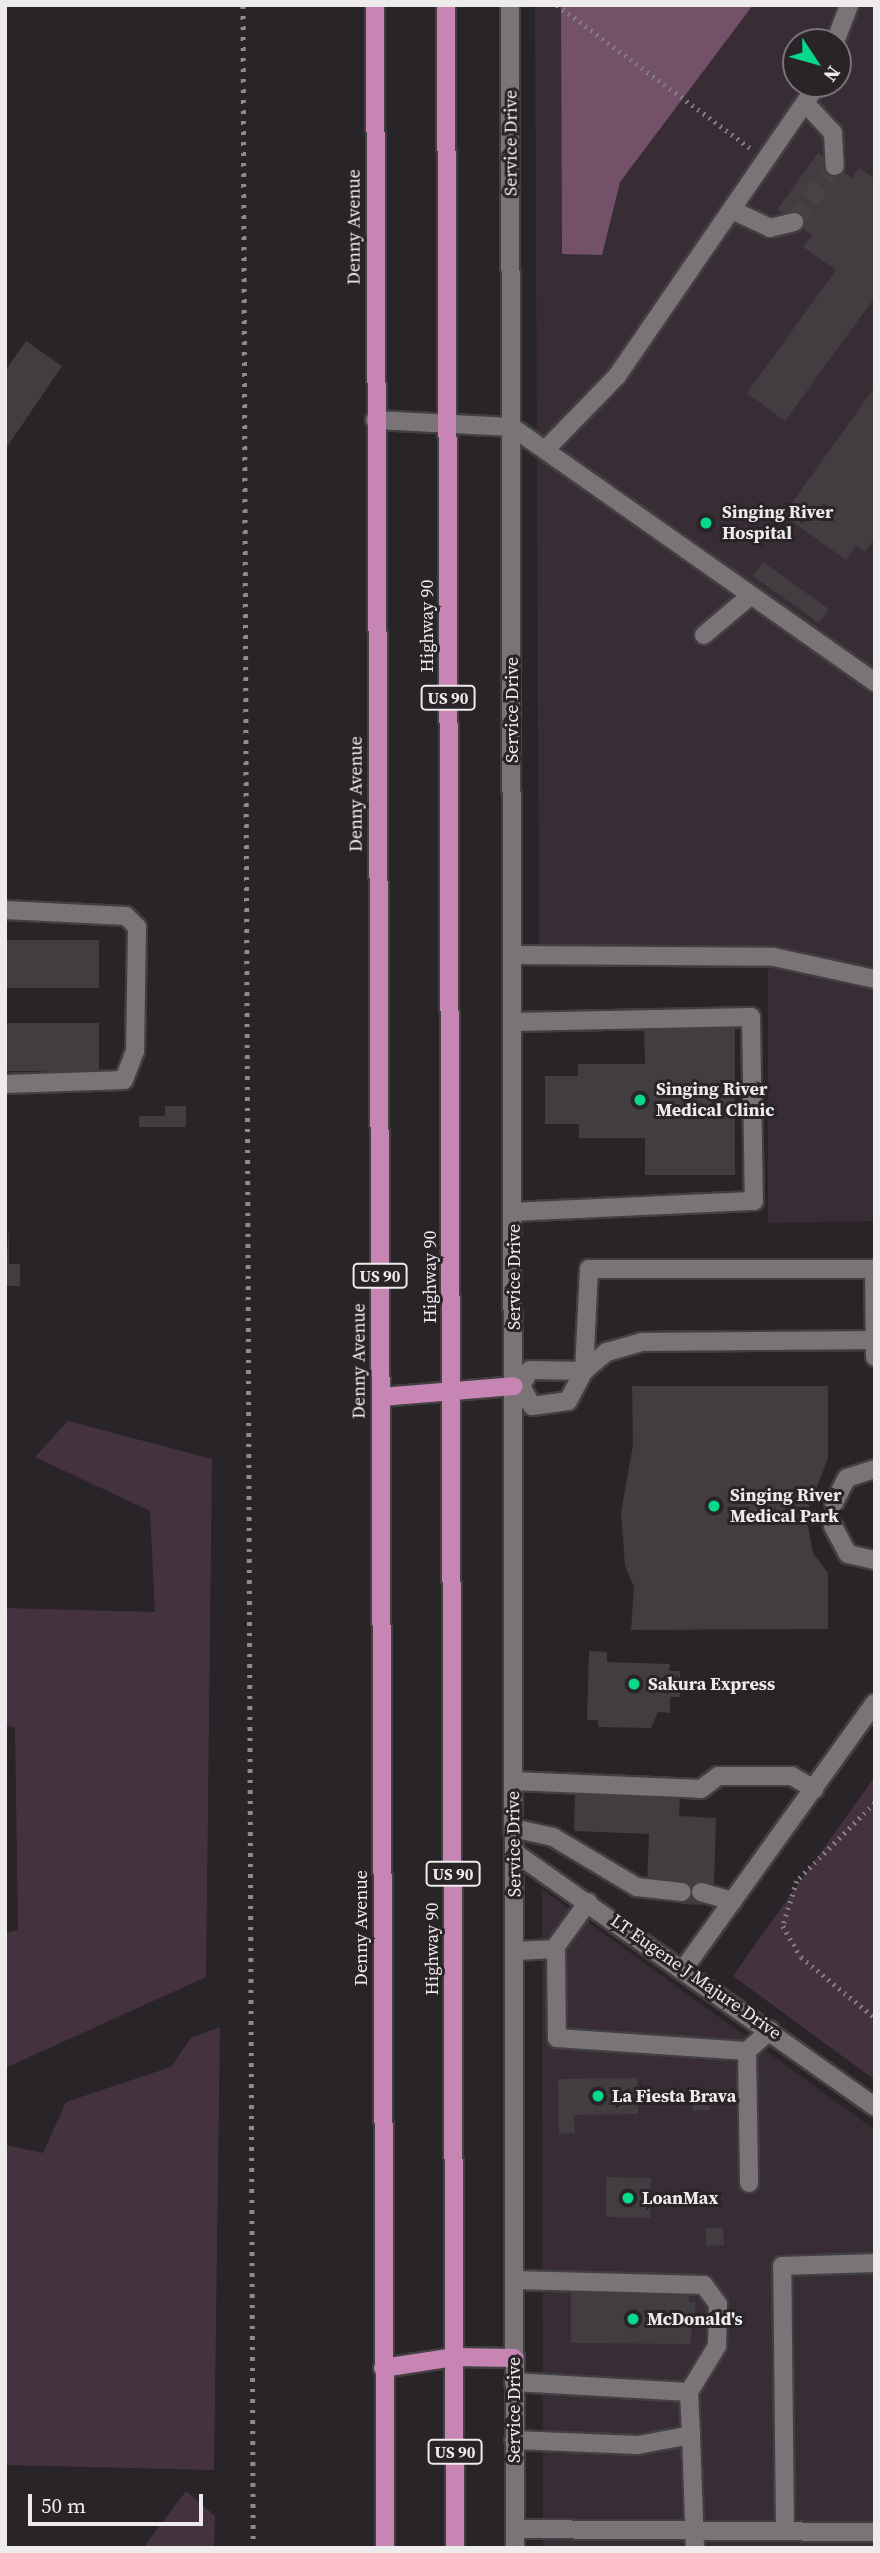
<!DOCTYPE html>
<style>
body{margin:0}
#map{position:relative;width:880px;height:2553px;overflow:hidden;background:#292428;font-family:"Source Serif 4",serif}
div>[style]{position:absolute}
.built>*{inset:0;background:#382d34}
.green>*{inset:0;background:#45323f}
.water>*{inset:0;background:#735169}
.building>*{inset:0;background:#423d40}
.minor-tunnel>*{height:18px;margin-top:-9px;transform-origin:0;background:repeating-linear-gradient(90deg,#474246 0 18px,transparent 0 27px)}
.path>*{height:4.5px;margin-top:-2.25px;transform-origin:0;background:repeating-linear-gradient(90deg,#807c7f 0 2px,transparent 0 7px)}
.roads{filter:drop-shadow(2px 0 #423f41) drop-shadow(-2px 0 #423f41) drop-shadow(0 2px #423f41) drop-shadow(0 -2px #423f41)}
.minor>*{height:18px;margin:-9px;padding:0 9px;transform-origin:9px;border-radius:9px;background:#7a7478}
.major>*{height:18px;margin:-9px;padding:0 9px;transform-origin:9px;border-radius:9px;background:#c785b4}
.rail>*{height:5px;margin-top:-2.5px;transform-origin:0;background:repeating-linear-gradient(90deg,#8e8a8d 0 3.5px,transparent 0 10.5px)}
.dots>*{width:19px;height:19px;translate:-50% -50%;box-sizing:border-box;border:4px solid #292428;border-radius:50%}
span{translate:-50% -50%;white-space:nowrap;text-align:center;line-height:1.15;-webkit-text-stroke:6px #292428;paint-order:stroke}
.shield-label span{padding:2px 5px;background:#292428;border:2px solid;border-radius:5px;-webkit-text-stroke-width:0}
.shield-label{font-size:16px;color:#eeebed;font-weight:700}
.street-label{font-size:18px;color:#eeebed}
.poi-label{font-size:18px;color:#eeebed;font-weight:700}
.left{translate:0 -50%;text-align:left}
.frame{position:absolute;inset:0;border:7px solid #eeebed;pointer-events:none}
.north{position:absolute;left:782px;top:28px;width:70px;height:70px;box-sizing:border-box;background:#292428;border:2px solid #787477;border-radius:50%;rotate:126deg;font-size:19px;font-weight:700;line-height:28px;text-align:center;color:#eeebed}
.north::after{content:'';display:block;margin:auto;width:24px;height:32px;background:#07d98b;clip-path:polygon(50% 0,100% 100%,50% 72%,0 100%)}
.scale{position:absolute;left:28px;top:2494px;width:175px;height:32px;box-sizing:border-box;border:4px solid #eeebed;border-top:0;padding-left:9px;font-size:21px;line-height:24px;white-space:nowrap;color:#eeebed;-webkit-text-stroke:5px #292428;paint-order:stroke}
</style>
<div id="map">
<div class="built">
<i style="clip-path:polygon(evenodd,535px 5px,875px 5px,875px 1221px,768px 1223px,768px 967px,539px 963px,535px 5px,796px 42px,838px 42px,838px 84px,796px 84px,796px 42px)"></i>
<i style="clip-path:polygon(542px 1889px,875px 2130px,875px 2548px,543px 2548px)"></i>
</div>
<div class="green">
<i style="clip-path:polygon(68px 1421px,212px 1459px,206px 1977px,5px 2068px,5px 1933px,18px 1930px,15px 1727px,5px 1726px,5px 1608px,155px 1612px,150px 1511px,35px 1457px)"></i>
<i style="clip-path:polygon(875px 1776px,875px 2080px,733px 1976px)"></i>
<i style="clip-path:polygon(220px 2027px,214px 2470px,5px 2465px,5px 2145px,43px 2153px,66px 2102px,171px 2067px,191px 2038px)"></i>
<i style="clip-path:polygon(186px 2491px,215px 2516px,214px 2548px,143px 2548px)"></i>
</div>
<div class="water">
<i style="clip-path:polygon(561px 5px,753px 5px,620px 182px,602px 255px,562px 254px)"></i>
</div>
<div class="building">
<i style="clip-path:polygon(818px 153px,852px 178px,859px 168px,875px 179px,875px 297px,785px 421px,747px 393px,836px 270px,803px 247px,812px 235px,777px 210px)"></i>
<i style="clip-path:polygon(26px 341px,62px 366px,5px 450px,5px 371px)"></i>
<i style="clip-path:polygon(875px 387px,875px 538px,865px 552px,856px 546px,846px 560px,783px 515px)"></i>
<i style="clip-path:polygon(763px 562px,829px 609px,819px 623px,753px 576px)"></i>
<i style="clip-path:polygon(5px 940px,99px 940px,99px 988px,5px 988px)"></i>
<i style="clip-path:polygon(5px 1023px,99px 1023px,99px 1071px,5px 1071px)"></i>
<i style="clip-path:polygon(644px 1025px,735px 1025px,735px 1175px,645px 1175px,645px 1138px,579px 1138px,579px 1124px,545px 1124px,545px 1076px,578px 1076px,578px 1064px,645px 1064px)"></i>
<i style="clip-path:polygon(165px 1106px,186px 1106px,186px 1127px,139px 1127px,139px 1116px,165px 1116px)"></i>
<i style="clip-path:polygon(9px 1227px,9px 1264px,20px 1264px,20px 1286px,5px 1286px)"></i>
<i style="clip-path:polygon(632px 1386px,828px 1386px,828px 1458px,806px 1515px,813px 1553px,828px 1573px,828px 1629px,631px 1630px,634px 1587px,625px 1566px,621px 1512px,633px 1445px)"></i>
<i style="clip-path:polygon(589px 1651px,607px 1652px,607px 1662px,670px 1664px,669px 1671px,680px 1671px,680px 1697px,670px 1697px,670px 1713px,658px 1712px,651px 1728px,598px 1727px,598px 1720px,587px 1720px)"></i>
<i style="clip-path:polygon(575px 1790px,680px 1795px,679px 1816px,716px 1818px,714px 1886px,702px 1886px,701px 1905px,681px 1904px,682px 1885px,647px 1884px,649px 1834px,574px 1831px)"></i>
<i style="clip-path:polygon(637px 2078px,638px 2114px,574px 2115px,575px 2133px,559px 2134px,558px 2079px)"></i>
<i style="clip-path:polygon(692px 2098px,709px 2098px,710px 2110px,693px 2111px)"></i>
<i style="clip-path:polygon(606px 2177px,651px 2178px,650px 2218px,606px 2217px)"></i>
<i style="clip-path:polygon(706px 2228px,723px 2228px,724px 2245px,706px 2246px)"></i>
<i style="clip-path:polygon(690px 2288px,689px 2302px,696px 2302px,690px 2344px,571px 2343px,571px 2291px)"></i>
</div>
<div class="minor-tunnel">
<i style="left:794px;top:222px;width:69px;rotate:-53.8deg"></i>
</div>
<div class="path">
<i style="left:557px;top:5px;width:240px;rotate:36.5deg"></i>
<i style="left:875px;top:1803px;width:110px;rotate:135deg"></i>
<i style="left:797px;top:1881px;width:47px;rotate:107.3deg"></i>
<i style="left:783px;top:1926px;width:36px;rotate:60deg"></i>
<i style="left:801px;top:1957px;width:96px;rotate:39.5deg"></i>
</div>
<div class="roads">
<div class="minor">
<i style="left:510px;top:5px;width:2543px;rotate:89.89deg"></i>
<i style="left:835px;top:42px;width:40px;rotate:-69deg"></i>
<i style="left:806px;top:104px;width:40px;rotate:47deg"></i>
<i style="left:833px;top:133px;width:33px;rotate:87deg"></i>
<i style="left:734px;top:211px;width:40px;rotate:25deg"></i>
<i style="left:770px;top:228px;width:25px;rotate:-14deg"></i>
<i style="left:375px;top:420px;width:137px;rotate:2.9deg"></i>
<i style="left:512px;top:427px;width:444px;rotate:35.1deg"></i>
<i style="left:546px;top:449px;width:102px;rotate:-45.8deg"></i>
<i style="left:617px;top:376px;width:354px;rotate:-55.5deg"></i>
<i style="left:704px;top:635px;width:59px;rotate:-40.2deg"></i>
<i style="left:5px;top:910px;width:121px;rotate:2.8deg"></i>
<i style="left:126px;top:916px;width:16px;rotate:45deg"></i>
<i style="left:137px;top:927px;width:124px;rotate:90.9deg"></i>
<i style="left:135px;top:1051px;width:31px;rotate:111deg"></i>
<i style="left:124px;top:1080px;width:119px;rotate:178.1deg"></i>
<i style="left:513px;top:955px;width:261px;rotate:0.4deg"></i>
<i style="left:774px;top:957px;width:103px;rotate:12.3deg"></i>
<i style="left:513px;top:1022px;width:238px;rotate:-1.2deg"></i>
<i style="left:751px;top:1017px;width:184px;rotate:89.1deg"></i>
<i style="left:754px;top:1201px;width:240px;rotate:177.4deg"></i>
<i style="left:874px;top:1269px;width:88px;rotate:89.3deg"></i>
<i style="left:530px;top:1370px;width:54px;rotate:1.1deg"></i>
<i style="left:584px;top:1371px;width:34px;rotate:118deg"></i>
<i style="left:568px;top:1401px;width:36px;rotate:172deg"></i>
<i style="left:532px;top:1406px;width:23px;rotate:-119deg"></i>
<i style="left:521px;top:1386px;width:18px;rotate:-61deg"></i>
<i style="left:584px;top:1371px;width:102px;rotate:-87.2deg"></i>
<i style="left:589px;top:1269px;width:286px"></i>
<i style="left:584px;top:1371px;width:30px;rotate:-40deg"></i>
<i style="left:607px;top:1352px;width:36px;rotate:-16deg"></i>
<i style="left:642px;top:1342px;width:233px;rotate:-0.5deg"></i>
<i style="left:834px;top:1503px;width:28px;rotate:-63deg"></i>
<i style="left:847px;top:1478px;width:29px;rotate:-18deg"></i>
<i style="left:833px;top:1526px;width:32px;rotate:62deg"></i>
<i style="left:848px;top:1554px;width:28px;rotate:13deg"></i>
<i style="left:513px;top:1781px;width:188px;rotate:2.4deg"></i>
<i style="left:701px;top:1789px;width:21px;rotate:-37deg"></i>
<i style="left:718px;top:1776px;width:74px"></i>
<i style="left:792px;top:1776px;width:26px;rotate:31deg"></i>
<i style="left:513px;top:1828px;width:41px;rotate:12.7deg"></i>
<i style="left:553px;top:1837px;width:98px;rotate:30.8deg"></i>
<i style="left:637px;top:1887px;width:45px;rotate:6.3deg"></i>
<i style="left:514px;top:1852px;width:442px;rotate:35.2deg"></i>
<i style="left:701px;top:1892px;width:33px;rotate:16deg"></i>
<i style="left:554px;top:1949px;width:58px;rotate:-54.1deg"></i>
<i style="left:515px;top:1951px;width:41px;rotate:-2.8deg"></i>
<i style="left:556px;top:1949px;width:89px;rotate:89.4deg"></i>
<i style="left:557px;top:2038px;width:190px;rotate:3.9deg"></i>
<i style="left:747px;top:2051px;width:31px;rotate:-42deg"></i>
<i style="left:685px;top:1967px;width:325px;rotate:-54.3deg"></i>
<i style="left:747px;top:2051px;width:132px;rotate:89.1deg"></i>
<i style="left:514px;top:2280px;width:190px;rotate:1.5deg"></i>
<i style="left:704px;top:2285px;width:24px;rotate:54deg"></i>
<i style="left:718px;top:2304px;width:42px;rotate:91.4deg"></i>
<i style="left:717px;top:2346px;width:54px;rotate:121.3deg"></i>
<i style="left:514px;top:2382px;width:175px;rotate:3.3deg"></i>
<i style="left:689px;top:2392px;width:43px;rotate:87.3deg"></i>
<i style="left:691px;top:2435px;width:54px;rotate:169.3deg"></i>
<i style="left:638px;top:2445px;width:124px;rotate:-177.7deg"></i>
<i style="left:691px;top:2435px;width:113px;rotate:88deg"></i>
<i style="left:515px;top:2529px;width:360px;rotate:0.5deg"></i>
<i style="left:785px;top:2531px;width:265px;rotate:-90.6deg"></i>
<i style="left:782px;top:2266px;width:93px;rotate:-1.8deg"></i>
</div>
<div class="major">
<i style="left:375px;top:5px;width:2543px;rotate:89.77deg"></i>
<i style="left:446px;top:5px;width:2543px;rotate:89.8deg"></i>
<i style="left:381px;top:1397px;width:133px;rotate:-4.7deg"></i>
<i style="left:383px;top:2368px;width:73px;rotate:-8.7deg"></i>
<i style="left:455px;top:2357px;width:59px;rotate:1deg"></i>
</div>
</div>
<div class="rail">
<i style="left:243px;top:5px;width:2543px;rotate:89.77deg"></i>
</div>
<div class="dots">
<i style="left:706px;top:523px;background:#07d98b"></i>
<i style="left:640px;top:1100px;background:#07d98b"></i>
<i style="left:714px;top:1506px;background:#07d98b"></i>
<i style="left:634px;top:1684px;background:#07d98b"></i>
<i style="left:598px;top:2096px;background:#07d98b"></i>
<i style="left:628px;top:2198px;background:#07d98b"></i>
<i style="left:633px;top:2319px;background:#07d98b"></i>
</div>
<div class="shield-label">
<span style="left:448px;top:698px">US 90</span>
<span style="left:380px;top:1276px">US 90</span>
<span style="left:453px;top:1874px">US 90</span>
<span style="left:455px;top:2452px">US 90</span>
</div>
<div class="street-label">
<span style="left:511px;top:143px;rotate:-90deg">Service Drive</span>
<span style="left:354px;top:227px;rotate:-90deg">Denny Avenue</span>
<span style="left:427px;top:626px;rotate:-90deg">Highway 90</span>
<span style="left:512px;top:710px;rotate:-90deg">Service Drive</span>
<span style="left:356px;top:794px;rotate:-90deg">Denny Avenue</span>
<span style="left:430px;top:1277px;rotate:-90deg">Highway 90</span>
<span style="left:514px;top:1277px;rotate:-90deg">Service Drive</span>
<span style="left:359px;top:1361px;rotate:-90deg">Denny Avenue</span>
<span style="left:514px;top:1844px;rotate:-91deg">Service Drive</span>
<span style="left:361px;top:1928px;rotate:-90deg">Denny Avenue</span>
<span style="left:432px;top:1949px;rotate:-90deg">Highway 90</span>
<span style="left:696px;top:1977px;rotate:35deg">LT Eugene J Majure Drive</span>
<span style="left:514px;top:2410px;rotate:-90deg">Service Drive</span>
</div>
<div class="poi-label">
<span class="left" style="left:722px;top:523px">Singing River<br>Hospital</span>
<span class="left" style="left:656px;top:1100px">Singing River<br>Medical Clinic</span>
<span class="left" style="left:730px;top:1506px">Singing River<br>Medical Park</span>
<span class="left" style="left:648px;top:1684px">Sakura Express</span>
<span class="left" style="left:612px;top:2096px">La Fiesta Brava</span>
<span class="left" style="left:642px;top:2198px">LoanMax</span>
<span class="left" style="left:647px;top:2319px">McDonald's</span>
</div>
<div class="frame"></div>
<div class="north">N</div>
<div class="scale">50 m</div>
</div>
